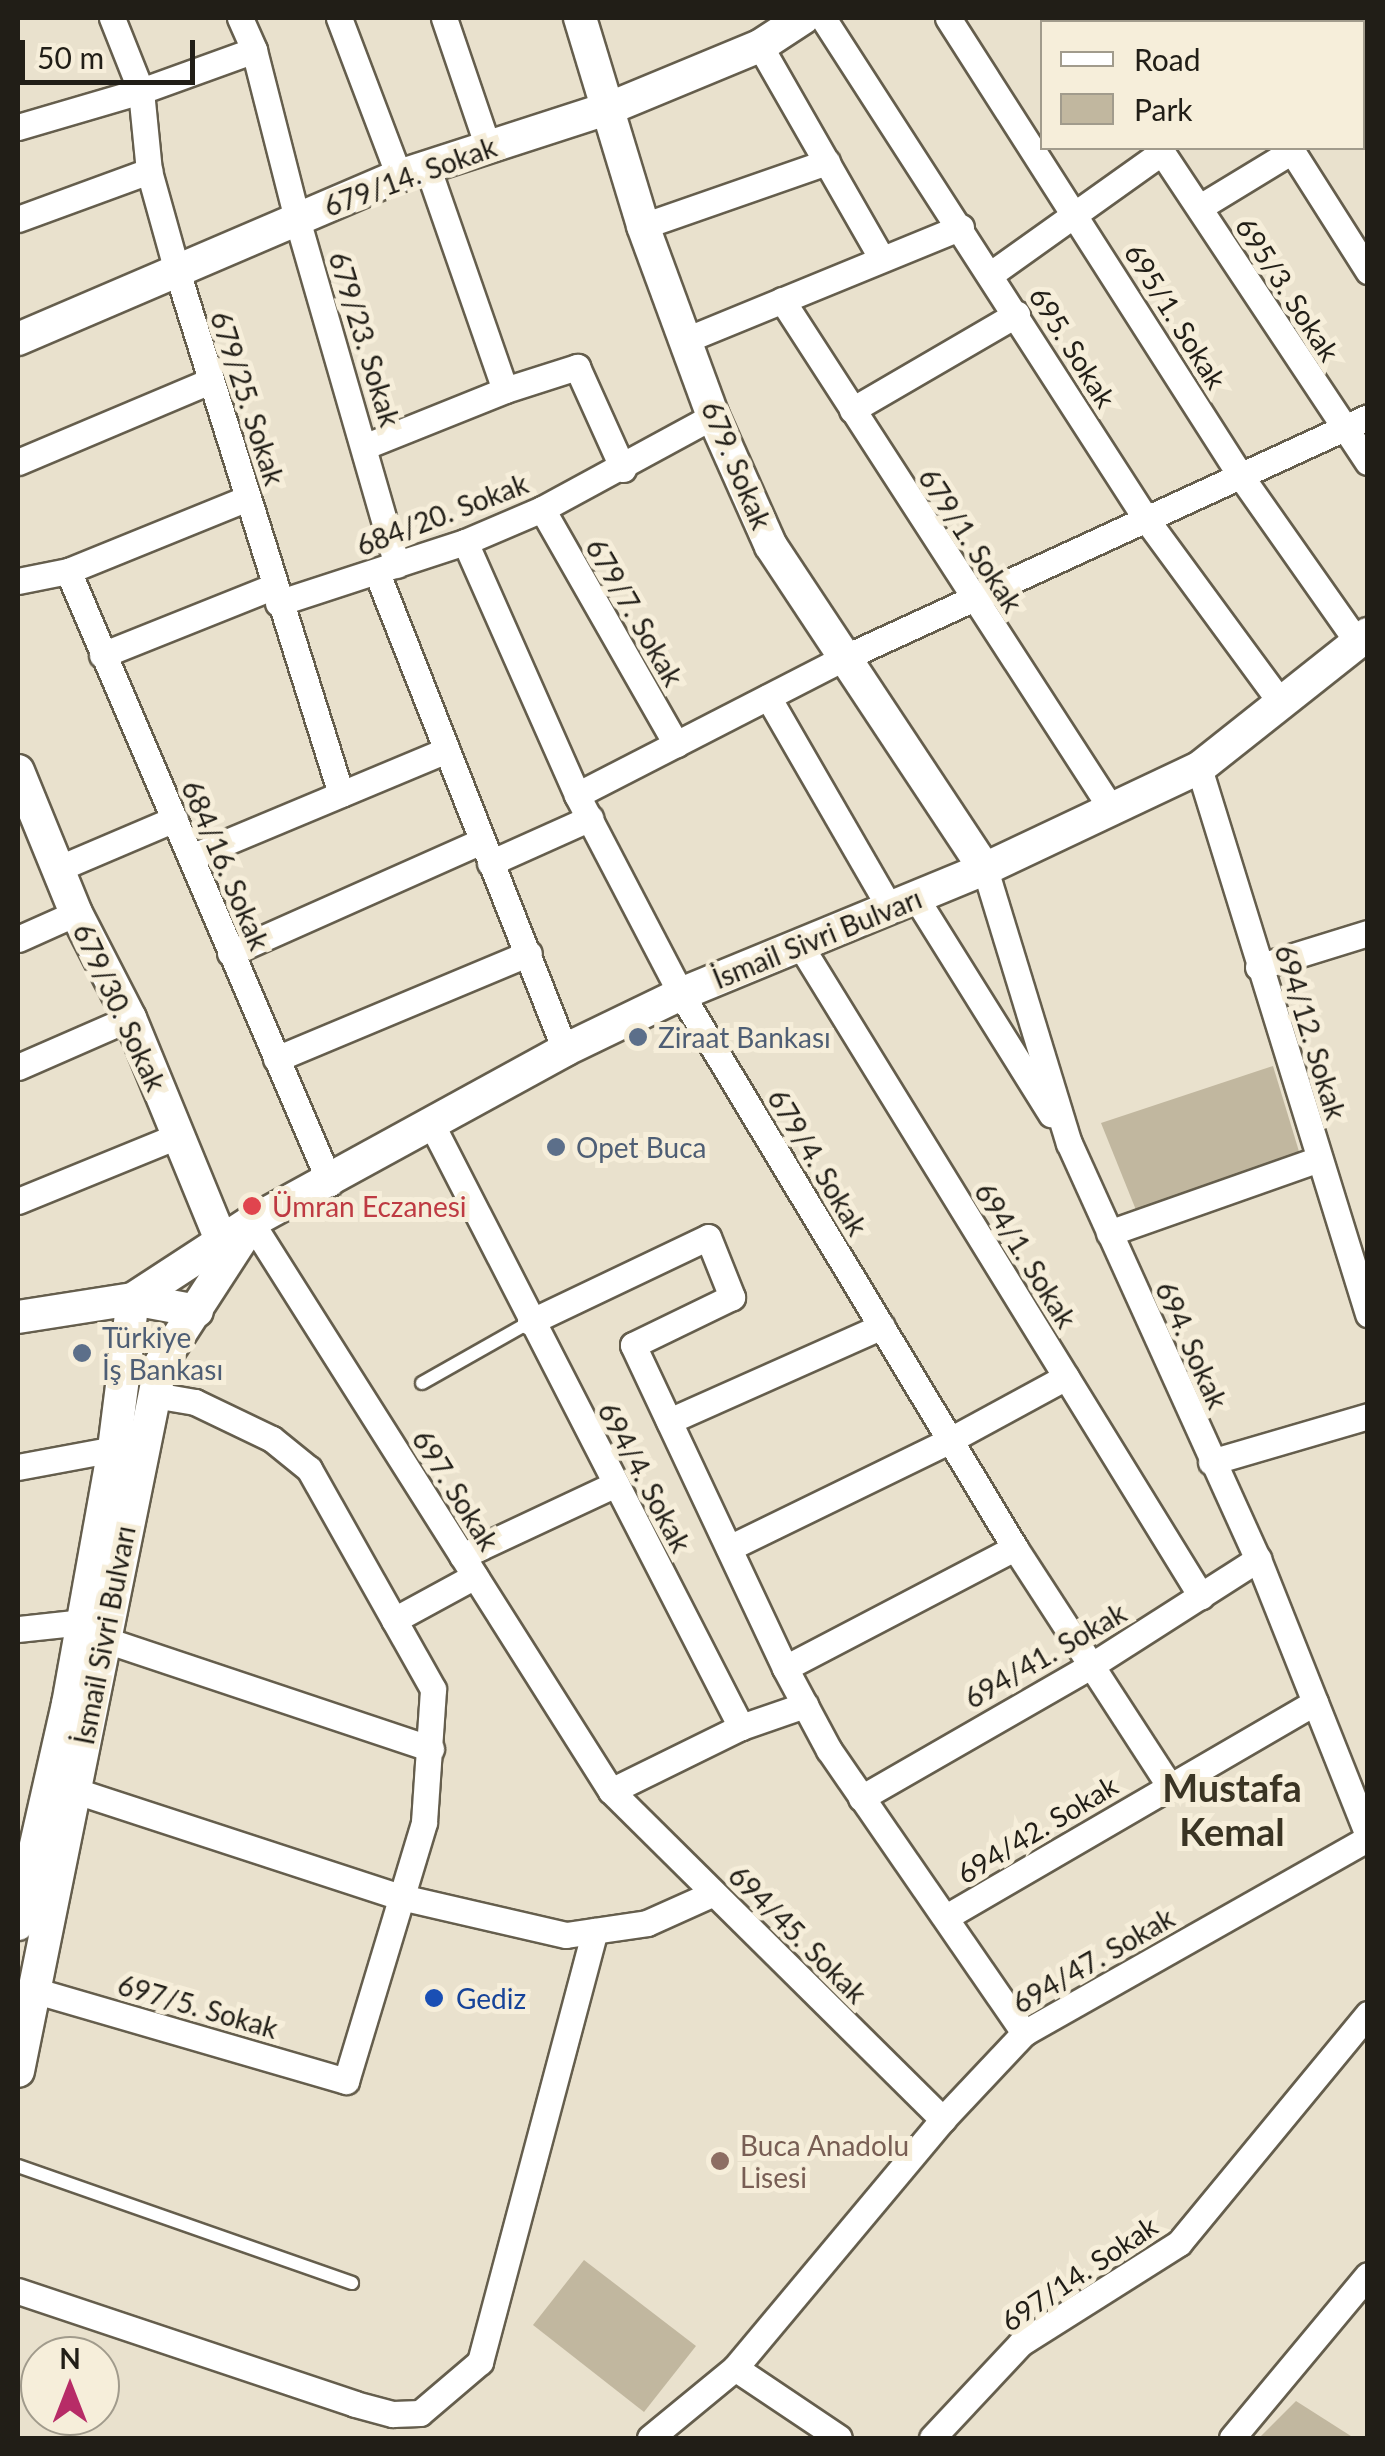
<!DOCTYPE html>
<meta charset="utf-8">
<style>
body{margin:0}
#map{position:relative;width:1385px;height:2456px;overflow:hidden;background:#e9e1cd;font-family:Lato,sans-serif}
div>[style]{position:absolute}
.green>*{inset:0;background:#c1b79f}
.roads{filter:drop-shadow(2px 0 #655e4d) drop-shadow(-2px 0 #655e4d) drop-shadow(0 2px #655e4d) drop-shadow(0 -2px #655e4d)}
.lane>*{height:12px;margin:-6px;padding:0 6px;transform-origin:6px;border-radius:6px;background:#fff}
.street>*{height:25px;margin:-12.5px;padding:0 12.5px;transform-origin:12.5px;border-radius:12.5px;background:#fff}
.secondary>*{height:32px;margin:-16px;padding:0 16px;transform-origin:16px;border-radius:16px;background:#fff}
.dots>*{width:28px;height:28px;translate:-50% -50%;box-sizing:border-box;border:5px solid #f6eeda;border-radius:50%}
span{translate:-50% -50%;white-space:nowrap;text-align:center;line-height:1.15;-webkit-text-stroke:10px #f6eeda;paint-order:stroke}
.street-label{font-size:28px;color:#211e17}
.service-label{font-size:28px;color:#4e5e75}
.left{translate:0 -50%;text-align:left}
.health-label{font-size:28px;color:#be3a42}
.transit-label{font-size:28px;color:#164399}
.education-label{font-size:28px;color:#785e54}
.district-label{font-size:38px;color:#3a3424;font-weight:700}
.frame{position:absolute;inset:0;border:20px solid #211e17;pointer-events:none}
.legend{position:absolute;left:1040px;top:20px;width:325px;height:130px;box-sizing:border-box;background:#f6eeda;border:2px solid #a19b8c;margin:0;padding:12px 18px;list-style:none;font-size:30px;color:#211e17}
.legend li{display:flex;align-items:center;gap:20px;height:50px}
.legend b{width:50px;border:2px solid #a19b8c}
.north{position:absolute;left:20px;top:2336px;width:100px;height:100px;box-sizing:border-box;background:#f6eeda;border:2px solid #a19b8c;border-radius:50%;rotate:0deg;font-size:28px;font-weight:700;line-height:40px;text-align:center;color:#211e17}
.north::after{content:'';display:block;margin:auto;width:35px;height:45px;background:#b72c67;clip-path:polygon(50% 0,100% 100%,50% 72%,0 100%)}
.scale{position:absolute;left:20px;top:40px;width:175px;height:45px;box-sizing:border-box;border:5px solid #211e17;border-top:0;padding-left:12px;font-size:30px;line-height:35px;white-space:nowrap;color:#211e17;-webkit-text-stroke:8px #f6eeda;paint-order:stroke}
</style>
<div id="map">
<div class="green">
<i style="clip-path:polygon(1273px 1066px,1301px 1158px,1138px 1215px,1101px 1123px)"></i>
<i style="clip-path:polygon(584px 2260px,696px 2346px,644px 2412px,533px 2325px)"></i>
<i style="clip-path:polygon(1296px 2401px,1354px 2438px,1259px 2438px)"></i>
</div>
<div class="roads">
<div class="lane">
<i style="left:422px;top:1383px;width:124px;rotate:-29.5deg"></i>
<i style="left:18px;top:2166px;width:354px;rotate:19.3deg"></i>
</div>
<div class="street">
<i style="left:112px;top:18px;width:79px;rotate:68.3deg"></i>
<i style="left:141px;top:91px;width:80px;rotate:84.3deg"></i>
<i style="left:149px;top:171px;width:104px;rotate:74.4deg"></i>
<i style="left:177px;top:271px;width:548px;rotate:72.59deg"></i>
<i style="left:240px;top:18px;width:35px;rotate:66deg"></i>
<i style="left:254px;top:50px;width:174px;rotate:75.7deg"></i>
<i style="left:297px;top:219px;width:360px;rotate:73.9deg"></i>
<i style="left:339px;top:18px;width:169px;rotate:69.2deg"></i>
<i style="left:444px;top:18px;width:136px;rotate:71.2deg"></i>
<i style="left:823px;top:18px;width:596px;rotate:57.19deg"></i>
<i style="left:1146px;top:519px;width:228px;rotate:53.7deg"></i>
<i style="left:948px;top:18px;width:542px;rotate:57.42deg"></i>
<i style="left:1240px;top:475px;width:205px;rotate:54.9deg"></i>
<i style="left:1074px;top:18px;width:5px;rotate:53deg"></i>
<i style="left:1210px;top:18px;width:5px;rotate:53deg"></i>
<i style="left:1325px;top:22px;width:9px;rotate:-27deg"></i>
<i style="left:760px;top:46px;width:245px;rotate:60.2deg"></i>
<i style="left:1362px;top:63px;width:10px;rotate:53deg"></i>
<i style="left:18px;top:127px;width:128px;rotate:-16.3deg"></i>
<i style="left:141px;top:91px;width:120px;rotate:-19.9deg"></i>
<i style="left:1159px;top:148px;width:377px;rotate:56.4deg"></i>
<i style="left:1290px;top:148px;width:146px;rotate:57.6deg"></i>
<i style="left:427px;top:166px;width:237px;rotate:70.8deg"></i>
<i style="left:1200px;top:207px;width:108px;rotate:-31.3deg"></i>
<i style="left:18px;top:219px;width:140px;rotate:-20.1deg"></i>
<i style="left:643px;top:226px;width:195px;rotate:-19.2deg"></i>
<i style="left:991px;top:274px;width:210px;rotate:-35.5deg"></i>
<i style="left:782px;top:300px;width:607px;rotate:57.09deg"></i>
<i style="left:688px;top:339px;width:295px;rotate:-22.3deg"></i>
<i style="left:852px;top:410px;width:191px;rotate:-30.2deg"></i>
<i style="left:366px;top:446px;width:150px;rotate:-21.9deg"></i>
<i style="left:505px;top:390px;width:76px;rotate:-17.7deg"></i>
<i style="left:577px;top:367px;width:112px;rotate:65.7deg"></i>
<i style="left:18px;top:462px;width:208px;rotate:-22.9deg"></i>
<i style="left:542px;top:509px;width:271px;rotate:60.3deg"></i>
<i style="left:465px;top:542px;width:277px;rotate:66.1deg"></i>
<i style="left:577px;top:795px;width:225px;rotate:62.4deg"></i>
<i style="left:681px;top:994px;width:647px;rotate:58.91deg"></i>
<i style="left:1015px;top:1548px;width:283px;rotate:57deg"></i>
<i style="left:68px;top:571px;width:666px;rotate:66.82deg"></i>
<i style="left:377px;top:573px;width:513px;rotate:68.49deg"></i>
<i style="left:18px;top:581px;width:51px;rotate:-11.3deg"></i>
<i style="left:68px;top:571px;width:194px;rotate:-22.1deg"></i>
<i style="left:278px;top:603px;width:197px;rotate:-18.1deg"></i>
<i style="left:465px;top:542px;width:84px;rotate:-23.2deg"></i>
<i style="left:542px;top:509px;width:195px;rotate:-28.5deg"></i>
<i style="left:102px;top:655px;width:183px;rotate:-21.8deg"></i>
<i style="left:768px;top:697px;width:244px;rotate:60deg"></i>
<i style="left:1199px;top:768px;width:572px;rotate:72.8deg"></i>
<i style="left:577px;top:795px;width:305px;rotate:-27.2deg"></i>
<i style="left:848px;top:656px;width:572px;rotate:-24.68deg"></i>
<i style="left:191px;top:857px;width:277px;rotate:-22.7deg"></i>
<i style="left:490px;top:863px;width:110px;rotate:-24.2deg"></i>
<i style="left:57px;top:869px;width:128px;rotate:-23deg"></i>
<i style="left:985px;top:869px;width:287px;rotate:73deg"></i>
<i style="left:1069px;top:1143px;width:457px;rotate:65.6deg"></i>
<i style="left:1258px;top:1559px;width:298px;rotate:68.3deg"></i>
<i style="left:916px;top:898px;width:255px;rotate:58deg"></i>
<i style="left:18px;top:939px;width:64px;rotate:-24.1deg"></i>
<i style="left:800px;top:945px;width:765px;rotate:58.37deg"></i>
<i style="left:230px;top:953px;width:275px;rotate:-24deg"></i>
<i style="left:1258px;top:967px;width:115px;rotate:-17.2deg"></i>
<i style="left:276px;top:1059px;width:274px;rotate:-22.7deg"></i>
<i style="left:18px;top:1067px;width:122px;rotate:-23.6deg"></i>
<i style="left:432px;top:1125px;width:677px;rotate:62.83deg"></i>
<i style="left:741px;top:1727px;width:145px;rotate:153.8deg"></i>
<i style="left:18px;top:1201px;width:172px;rotate:-22.2deg"></i>
<i style="left:251px;top:1222px;width:673px;rotate:57.68deg"></i>
<i style="left:611px;top:1791px;width:467px;rotate:44.7deg"></i>
<i style="left:1109px;top:1233px;width:223px;rotate:-19.4deg"></i>
<i style="left:530px;top:1322px;width:197px;rotate:-25.5deg"></i>
<i style="left:708px;top:1237px;width:65px;rotate:68.2deg"></i>
<i style="left:732px;top:1297px;width:110px;rotate:154.1deg"></i>
<i style="left:633px;top:1345px;width:357px;rotate:64.8deg"></i>
<i style="left:785px;top:1668px;width:93px;rotate:61.8deg"></i>
<i style="left:829px;top:1750px;width:344px;rotate:55.4deg"></i>
<i style="left:669px;top:1421px;width:233px;rotate:-24deg"></i>
<i style="left:1211px;top:1462px;width:164px;rotate:-16.3deg"></i>
<i style="left:18px;top:1467px;width:98px;rotate:-10.6deg"></i>
<i style="left:729px;top:1548px;width:246px;rotate:-26deg"></i>
<i style="left:950px;top:1440px;width:132px;rotate:-28.5deg"></i>
<i style="left:462px;top:1556px;width:170px;rotate:-25.1deg"></i>
<i style="left:394px;top:1620px;width:92px;rotate:-28.5deg"></i>
<i style="left:18px;top:1629px;width:65px;rotate:-6.1deg"></i>
<i style="left:103px;top:1639px;width:346px;rotate:18.5deg"></i>
<i style="left:785px;top:1668px;width:259px;rotate:-27.6deg"></i>
<i style="left:741px;top:1727px;width:68px;rotate:-19deg"></i>
<i style="left:73px;top:1790px;width:345px;rotate:18.1deg"></i>
<i style="left:401px;top:1897px;width:169px;rotate:13deg"></i>
<i style="left:566px;top:1935px;width:82px;rotate:-8.4deg"></i>
<i style="left:647px;top:1923px;width:73px;rotate:-24.1deg"></i>
<i style="left:861px;top:1798px;width:263px;rotate:-29.9deg"></i>
<i style="left:1089px;top:1667px;width:201px;rotate:-32.6deg"></i>
<i style="left:946px;top:1917px;width:427px;rotate:-30.2deg"></i>
<i style="left:33px;top:1990px;width:326px;rotate:16.2deg"></i>
<i style="left:346px;top:2081px;width:270px;rotate:-73.2deg"></i>
<i style="left:424px;top:1822px;width:133px;rotate:-86.1deg"></i>
<i style="left:433px;top:1689px;width:253px;rotate:-119.4deg"></i>
<i style="left:309px;top:1469px;width:48px;rotate:-141deg"></i>
<i style="left:272px;top:1439px;width:85px;rotate:-154.3deg"></i>
<i style="left:195px;top:1402px;width:42px;rotate:-170.3deg"></i>
<i style="left:18px;top:2291px;width:355px;rotate:18.5deg"></i>
<i style="left:355px;top:2404px;width:39px;rotate:15deg"></i>
<i style="left:393px;top:2414px;width:27px;rotate:-2deg"></i>
<i style="left:420px;top:2413px;width:79px;rotate:-40.4deg"></i>
<i style="left:480px;top:2362px;width:446px;rotate:-75.1deg"></i>
<i style="left:735px;top:2368px;width:125px;rotate:33.9deg"></i>
<i style="left:650px;top:2438px;width:110px;rotate:-39.5deg"></i>
<i style="left:735px;top:2368px;width:324px;rotate:-50.1deg"></i>
<i style="left:943px;top:2119px;width:118px;rotate:-46.7deg"></i>
<i style="left:1024px;top:2033px;width:395px;rotate:-29.5deg"></i>
<i style="left:932px;top:2438px;width:130px;rotate:-46.9deg"></i>
<i style="left:1021px;top:2343px;width:187px;rotate:-32.3deg"></i>
<i style="left:1179px;top:2243px;width:297px;rotate:-50.5deg"></i>
<i style="left:1232px;top:2438px;width:212px;rotate:-50.2deg"></i>
</div>
<div class="secondary">
<i style="left:580px;top:18px;width:217px;rotate:73.1deg"></i>
<i style="left:643px;top:226px;width:202px;rotate:69.8deg"></i>
<i style="left:713px;top:416px;width:142px;rotate:66deg"></i>
<i style="left:771px;top:546px;width:387px;rotate:56.5deg"></i>
<i style="left:18px;top:339px;width:414px;rotate:-23.2deg"></i>
<i style="left:399px;top:176px;width:222px;rotate:-17.9deg"></i>
<i style="left:610px;top:108px;width:162px;rotate:-22.5deg"></i>
<i style="left:760px;top:46px;width:51px;rotate:-33.1deg"></i>
<i style="left:18px;top:771px;width:153px;rotate:67.8deg"></i>
<i style="left:76px;top:913px;width:118px;rotate:62.8deg"></i>
<i style="left:130px;top:1018px;width:242px;rotate:67.7deg"></i>
<i style="left:18px;top:1317px;width:116px;rotate:-8.9deg"></i>
<i style="left:133px;top:1299px;width:65px;rotate:10.6deg"></i>
<i style="left:18px;top:1924px;width:226px;rotate:-77.2deg"></i>
<i style="left:68px;top:1704px;width:259px;rotate:-79.8deg"></i>
<i style="left:114px;top:1449px;width:151px;rotate:-82.8deg"></i>
<i style="left:133px;top:1299px;width:141px;rotate:-33.1deg"></i>
<i style="left:251px;top:1222px;width:358px;rotate:-28.7deg"></i>
<i style="left:565px;top:1050px;width:129px;rotate:-25.8deg"></i>
<i style="left:681px;top:994px;width:329px;rotate:-22.4deg"></i>
<i style="left:985px;top:869px;width:237px;rotate:-25.3deg"></i>
<i style="left:1199px;top:768px;width:216px;rotate:-38.4deg"></i>
<i style="left:18px;top:2071px;width:722px;rotate:-78.58deg"></i>
<i style="left:161px;top:1363px;width:153px;rotate:-57deg"></i>
</div>
</div>
<div class="dots">
<i style="left:638px;top:1037px;background:#5c6f8a"></i>
<i style="left:556px;top:1147px;background:#5c6f8a"></i>
<i style="left:252px;top:1206px;background:#e0444e"></i>
<i style="left:82px;top:1353px;background:#5c6f8a"></i>
<i style="left:434px;top:1998px;background:#1a4fb4"></i>
<i style="left:720px;top:2161px;background:#8d6e63"></i>
</div>
<div class="street-label">
<span style="left:410px;top:176px;rotate:-20deg">679/14. Sokak</span>
<span style="left:1288px;top:289px;rotate:57deg">695/3. Sokak</span>
<span style="left:1176px;top:316px;rotate:58deg">695/1. Sokak</span>
<span style="left:365px;top:339px;rotate:73deg">679/23. Sokak</span>
<span style="left:1073px;top:347px;rotate:58deg">695. Sokak</span>
<span style="left:248px;top:398px;rotate:72deg">679/25. Sokak</span>
<span style="left:737px;top:465px;rotate:67deg">679. Sokak</span>
<span style="left:442px;top:514px;rotate:-21deg">684/20. Sokak</span>
<span style="left:971px;top:540px;rotate:57deg">679/1. Sokak</span>
<span style="left:635px;top:612px;rotate:60deg">679/7. Sokak</span>
<span style="left:226px;top:865px;rotate:67deg">684/16. Sokak</span>
<span style="left:817px;top:938px;rotate:-22deg">İsmail Sivri Bulvarı</span>
<span style="left:120px;top:1007px;rotate:65deg">679/30. Sokak</span>
<span style="left:1311px;top:1032px;rotate:73deg">694/12. Sokak</span>
<span style="left:818px;top:1162px;rotate:59deg">679/4. Sokak</span>
<span style="left:1026px;top:1255px;rotate:58deg">694/1. Sokak</span>
<span style="left:1192px;top:1345px;rotate:66deg">694. Sokak</span>
<span style="left:645px;top:1477px;rotate:62deg">694/4. Sokak</span>
<span style="left:456px;top:1490px;rotate:58deg">697. Sokak</span>
<span style="left:104px;top:1635px;rotate:-79deg">İsmail Sivri Bulvarı</span>
<span style="left:1045px;top:1655px;rotate:-30deg">694/41. Sokak</span>
<span style="left:1037px;top:1829px;rotate:-31deg">694/42. Sokak</span>
<span style="left:798px;top:1934px;rotate:45deg">694/45. Sokak</span>
<span style="left:1093px;top:1960px;rotate:-30deg">694/47. Sokak</span>
<span style="left:198px;top:2006px;rotate:16deg">697/5. Sokak</span>
<span style="left:1079px;top:2273px;rotate:-34deg">697/14. Sokak</span>
</div>
<div class="service-label">
<span class="left" style="left:658px;top:1037px">Ziraat Bankası</span>
<span class="left" style="left:576px;top:1147px">Opet Buca</span>
<span class="left" style="left:102px;top:1353px">Türkiye<br>İş Bankası</span>
</div>
<div class="health-label">
<span class="left" style="left:272px;top:1206px">Ümran Eczanesi</span>
</div>
<div class="transit-label">
<span class="left" style="left:456px;top:1998px">Gediz</span>
</div>
<div class="education-label">
<span class="left" style="left:740px;top:2161px">Buca Anadolu<br>Lisesi</span>
</div>
<div class="district-label">
<span style="left:1232px;top:1810px">Mustafa<br>Kemal</span>
</div>
<div class="frame"></div>
<ul class="legend">
<li><b style="height:12px;background:#fff"></b>Road</li>
<li><b style="height:28px;background:#c1b79f"></b>Park</li>
</ul>
<div class="north">N</div>
<div class="scale">50 m</div>
</div>
